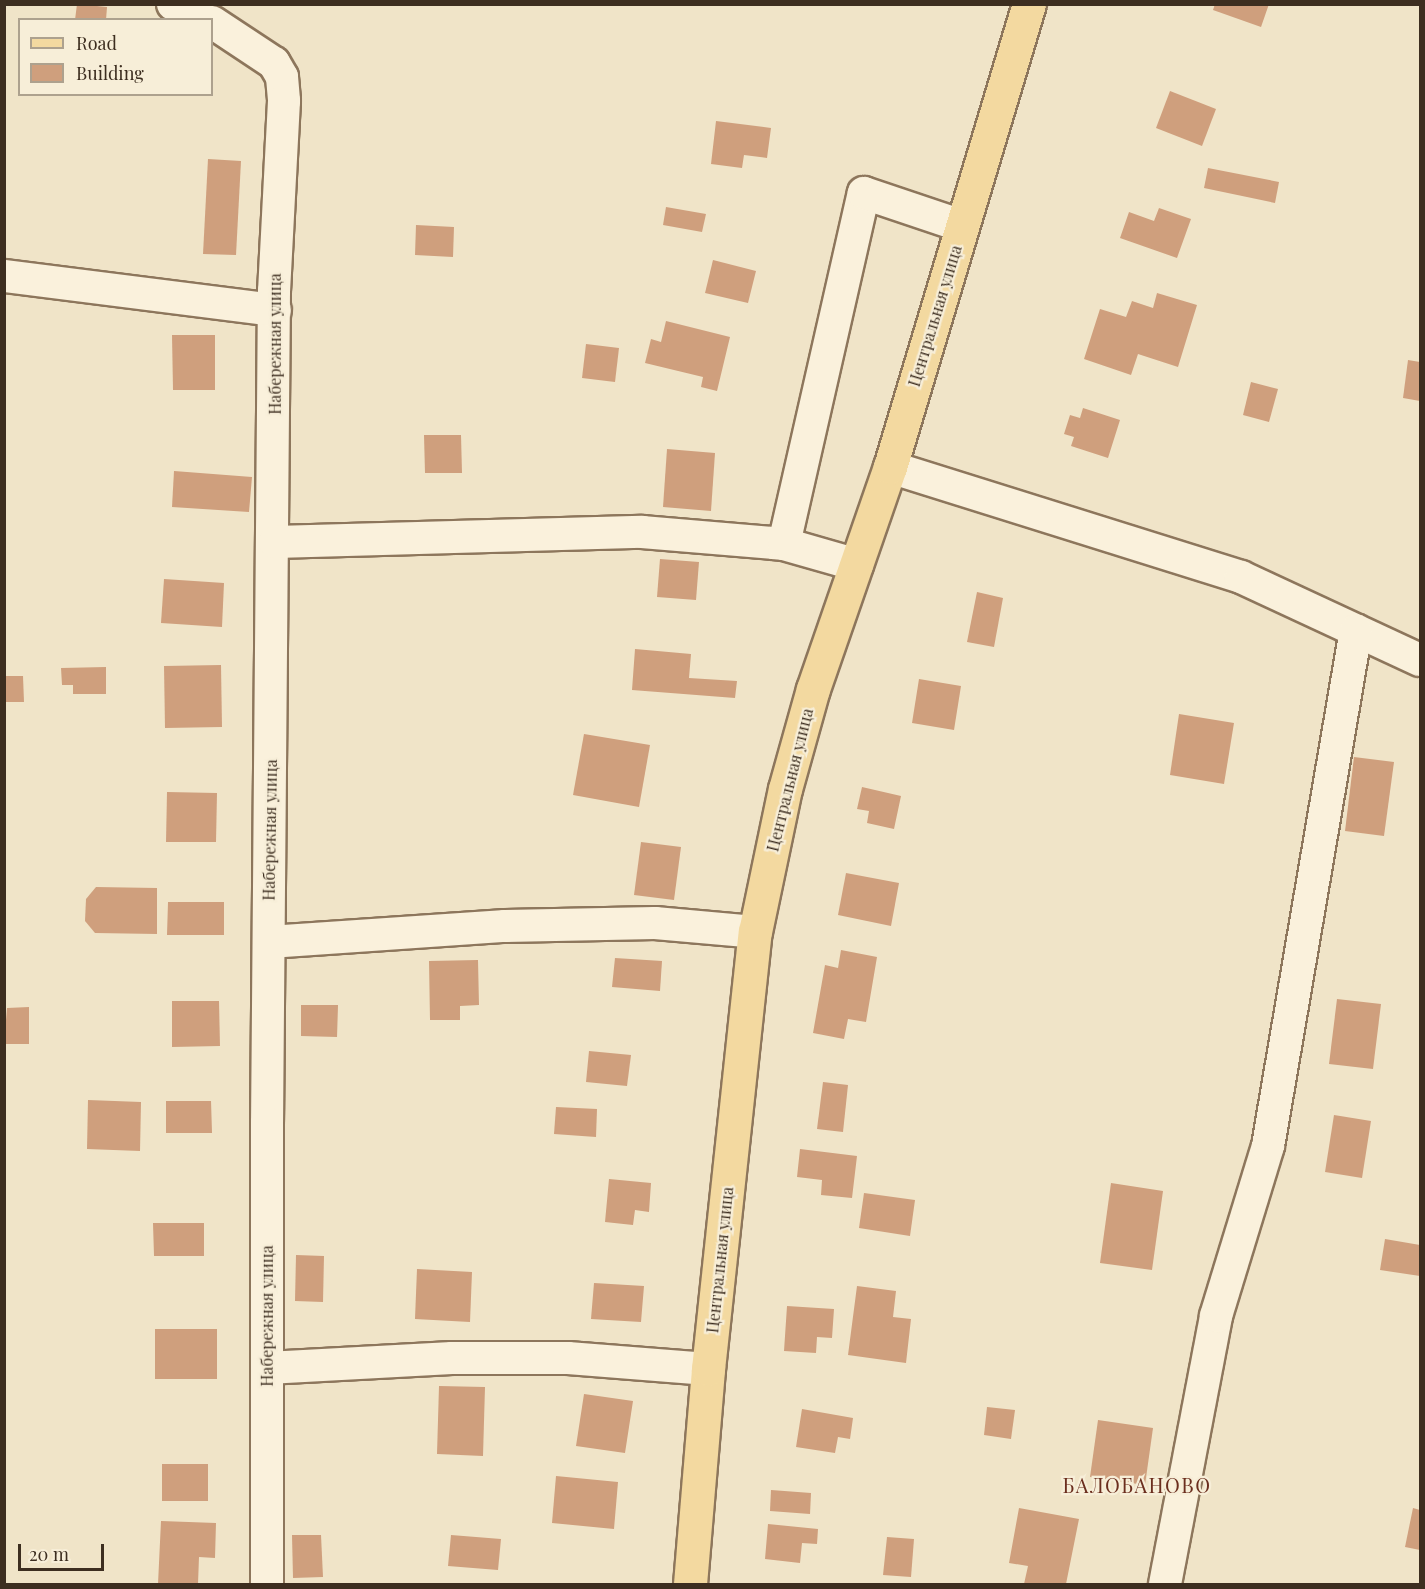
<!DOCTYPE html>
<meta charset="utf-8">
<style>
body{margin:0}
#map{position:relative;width:1425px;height:1589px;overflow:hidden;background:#f0e4c8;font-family:"Playfair Display",serif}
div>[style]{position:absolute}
.building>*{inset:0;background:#cf9f7d}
.roads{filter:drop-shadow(2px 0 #8d765c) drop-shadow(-2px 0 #8d765c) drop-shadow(0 2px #8d765c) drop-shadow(0 -2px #8d765c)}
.minor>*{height:32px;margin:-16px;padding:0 16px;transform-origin:16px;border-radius:16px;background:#faf1dc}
.major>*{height:33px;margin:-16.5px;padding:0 16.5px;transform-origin:16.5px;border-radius:16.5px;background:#f3d9a0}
span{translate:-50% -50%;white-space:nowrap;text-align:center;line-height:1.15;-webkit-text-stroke:4.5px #f7eed8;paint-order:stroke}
.street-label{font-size:16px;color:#3d2e20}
.quarter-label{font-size:20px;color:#6b2e1e;letter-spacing:1.5px}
.frame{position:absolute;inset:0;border:6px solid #3d2e20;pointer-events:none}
.legend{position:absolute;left:18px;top:18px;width:195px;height:78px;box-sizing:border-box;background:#f7eed8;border:2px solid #ada18e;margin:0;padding:8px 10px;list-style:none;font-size:18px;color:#3d2e20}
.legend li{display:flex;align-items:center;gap:12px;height:30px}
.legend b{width:30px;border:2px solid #ada18e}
.scale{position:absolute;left:18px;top:1544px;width:86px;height:27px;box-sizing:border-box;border:3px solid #3d2e20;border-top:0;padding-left:8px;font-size:18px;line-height:21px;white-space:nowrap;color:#3d2e20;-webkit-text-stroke:4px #f7eed8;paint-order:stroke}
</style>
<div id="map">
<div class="building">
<i style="clip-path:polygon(77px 4px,107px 7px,106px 20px,75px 20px)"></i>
<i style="clip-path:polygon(1215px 4px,1269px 4px,1261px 27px,1213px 10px)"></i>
<i style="clip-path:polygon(1170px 91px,1216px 109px,1202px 146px,1156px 128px)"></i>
<i style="clip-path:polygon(716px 121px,771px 128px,767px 158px,744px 155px,742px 168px,711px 164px)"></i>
<i style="clip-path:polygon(208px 159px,241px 161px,236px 255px,203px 254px)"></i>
<i style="clip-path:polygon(1208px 168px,1279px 182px,1275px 203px,1204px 188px)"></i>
<i style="clip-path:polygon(666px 207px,706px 214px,702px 232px,663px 225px)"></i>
<i style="clip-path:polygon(1159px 208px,1191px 219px,1177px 258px,1120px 238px,1129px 212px,1154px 221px)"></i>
<i style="clip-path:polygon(416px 225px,454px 227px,453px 257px,415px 255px)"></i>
<i style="clip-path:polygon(713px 260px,756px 271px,748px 303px,705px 293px)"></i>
<i style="clip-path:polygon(1157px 293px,1197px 305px,1178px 367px,1138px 354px,1131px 375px,1084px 359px,1100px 309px,1126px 317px,1132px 301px,1153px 308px)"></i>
<i style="clip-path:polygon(666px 321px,730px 337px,717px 391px,701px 387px,703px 377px,645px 363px,651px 339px,661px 342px)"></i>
<i style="clip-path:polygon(172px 335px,215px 335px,215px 390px,173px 390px)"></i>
<i style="clip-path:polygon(586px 344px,619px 348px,615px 382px,582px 378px)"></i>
<i style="clip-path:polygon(1408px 360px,1420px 362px,1420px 401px,1403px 398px)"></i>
<i style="clip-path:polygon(1251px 382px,1278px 389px,1269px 422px,1243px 415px)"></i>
<i style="clip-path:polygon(1083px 408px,1120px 420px,1108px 458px,1071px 446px,1074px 437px,1064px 434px,1070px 415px,1080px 418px)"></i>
<i style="clip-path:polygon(424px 435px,461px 435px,462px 473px,425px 473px)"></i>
<i style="clip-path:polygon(667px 449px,715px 453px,711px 511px,663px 507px)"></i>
<i style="clip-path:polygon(174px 471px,252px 477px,249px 512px,172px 507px)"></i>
<i style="clip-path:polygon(660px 559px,699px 562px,696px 600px,657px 597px)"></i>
<i style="clip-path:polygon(164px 579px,224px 583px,222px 627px,161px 623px)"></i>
<i style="clip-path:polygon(977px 592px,1003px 598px,994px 647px,967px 642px)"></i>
<i style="clip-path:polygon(635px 649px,691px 654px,689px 678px,737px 681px,735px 698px,632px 690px)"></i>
<i style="clip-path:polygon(221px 665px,222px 727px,165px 728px,164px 666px)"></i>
<i style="clip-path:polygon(106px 667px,106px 694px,73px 694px,73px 685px,62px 685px,61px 668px)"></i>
<i style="clip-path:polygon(4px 676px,23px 676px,24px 702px,4px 702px)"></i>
<i style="clip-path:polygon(919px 679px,961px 686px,954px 730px,912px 723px)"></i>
<i style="clip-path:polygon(1179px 714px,1234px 723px,1224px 784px,1170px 775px)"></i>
<i style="clip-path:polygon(584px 734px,650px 745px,639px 807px,573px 795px)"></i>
<i style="clip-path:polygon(1354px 757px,1394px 762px,1384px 836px,1345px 831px)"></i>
<i style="clip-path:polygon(862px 787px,901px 796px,894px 829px,867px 823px,869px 811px,857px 809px)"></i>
<i style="clip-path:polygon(167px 792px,217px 793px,216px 842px,166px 842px)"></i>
<i style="clip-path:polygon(641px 842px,681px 847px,674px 900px,634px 895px)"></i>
<i style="clip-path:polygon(846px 873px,899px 883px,891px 926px,838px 915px)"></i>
<i style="clip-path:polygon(96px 887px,157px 888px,157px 934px,95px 933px,85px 921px,86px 899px)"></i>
<i style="clip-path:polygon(168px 902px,224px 902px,224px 935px,167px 935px)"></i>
<i style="clip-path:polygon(841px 950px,877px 957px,866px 1022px,848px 1019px,844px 1039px,813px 1033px,825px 965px,838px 968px)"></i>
<i style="clip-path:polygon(615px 958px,662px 961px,660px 991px,612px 987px)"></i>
<i style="clip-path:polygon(478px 960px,479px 1005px,460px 1006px,460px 1020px,430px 1020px,429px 961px)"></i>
<i style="clip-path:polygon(1337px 999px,1381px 1004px,1373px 1069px,1329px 1064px)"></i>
<i style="clip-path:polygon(172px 1001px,219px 1001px,220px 1046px,172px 1047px)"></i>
<i style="clip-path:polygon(301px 1005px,338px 1005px,337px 1037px,301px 1036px)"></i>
<i style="clip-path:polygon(29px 1007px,29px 1044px,4px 1044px,7px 1008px)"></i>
<i style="clip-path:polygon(589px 1051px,631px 1055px,627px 1086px,586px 1082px)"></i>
<i style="clip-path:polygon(823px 1082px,848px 1085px,843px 1132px,817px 1129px)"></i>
<i style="clip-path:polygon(88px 1100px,141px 1102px,140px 1151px,87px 1149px)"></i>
<i style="clip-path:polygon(166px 1101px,211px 1101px,212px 1133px,166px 1133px)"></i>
<i style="clip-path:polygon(556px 1107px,597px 1109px,596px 1137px,554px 1134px)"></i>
<i style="clip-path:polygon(1334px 1115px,1371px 1121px,1362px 1178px,1325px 1172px)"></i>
<i style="clip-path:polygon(800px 1149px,857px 1156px,852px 1198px,821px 1195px,822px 1180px,797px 1177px)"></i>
<i style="clip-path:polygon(609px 1179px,651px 1183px,649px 1212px,635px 1210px,633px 1225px,605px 1222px)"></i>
<i style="clip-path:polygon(1111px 1183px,1163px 1191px,1152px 1270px,1100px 1263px)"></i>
<i style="clip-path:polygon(864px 1193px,915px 1200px,910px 1236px,859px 1228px)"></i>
<i style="clip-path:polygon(153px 1223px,204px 1223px,204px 1256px,154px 1256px)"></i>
<i style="clip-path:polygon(1385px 1239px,1420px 1245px,1420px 1276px,1380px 1270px)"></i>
<i style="clip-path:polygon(296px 1255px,324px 1256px,323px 1302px,295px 1301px)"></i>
<i style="clip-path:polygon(417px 1269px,472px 1272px,470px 1322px,415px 1319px)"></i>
<i style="clip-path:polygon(594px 1283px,644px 1286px,641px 1322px,591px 1319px)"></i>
<i style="clip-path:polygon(857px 1286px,896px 1291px,893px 1317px,911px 1319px,906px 1363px,848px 1355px)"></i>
<i style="clip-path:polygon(787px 1306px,834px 1309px,832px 1338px,817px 1337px,816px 1353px,784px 1351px)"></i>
<i style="clip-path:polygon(155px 1329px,217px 1329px,217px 1379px,155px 1379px)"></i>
<i style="clip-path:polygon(439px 1386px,485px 1387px,483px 1456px,437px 1454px)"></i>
<i style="clip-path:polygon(584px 1394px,633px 1401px,625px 1453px,576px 1446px)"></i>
<i style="clip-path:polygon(987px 1407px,1015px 1410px,1011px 1439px,984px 1435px)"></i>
<i style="clip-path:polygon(802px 1409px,853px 1418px,850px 1439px,838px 1437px,835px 1453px,796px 1447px)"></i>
<i style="clip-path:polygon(1098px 1420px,1153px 1428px,1145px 1485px,1090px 1477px)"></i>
<i style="clip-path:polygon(162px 1464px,208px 1464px,208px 1501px,162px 1501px)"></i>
<i style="clip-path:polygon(556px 1476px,618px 1482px,614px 1529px,552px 1523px)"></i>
<i style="clip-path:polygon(771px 1490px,811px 1493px,810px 1514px,770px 1511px)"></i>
<i style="clip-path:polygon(1019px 1508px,1079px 1519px,1066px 1584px,1024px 1584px,1028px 1566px,1009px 1563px)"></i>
<i style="clip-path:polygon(1413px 1508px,1420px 1510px,1420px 1550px,1405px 1547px)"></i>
<i style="clip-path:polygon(161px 1521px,216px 1523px,215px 1558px,199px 1557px,198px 1584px,158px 1584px)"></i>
<i style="clip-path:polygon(768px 1524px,818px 1529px,817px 1544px,802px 1543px,800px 1563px,765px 1559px)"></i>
<i style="clip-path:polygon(292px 1535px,321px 1535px,323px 1577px,293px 1578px)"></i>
<i style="clip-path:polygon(451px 1535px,501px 1539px,498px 1570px,448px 1566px)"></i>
<i style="clip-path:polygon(887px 1537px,914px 1539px,911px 1577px,883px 1575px)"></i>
</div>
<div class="roads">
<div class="minor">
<i style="left:173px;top:4px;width:36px;rotate:27deg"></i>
<i style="left:212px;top:22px;width:74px;rotate:33.5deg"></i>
<i style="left:274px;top:63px;width:16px;rotate:60deg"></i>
<i style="left:282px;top:77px;width:24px;rotate:85deg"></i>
<i style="left:284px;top:101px;width:190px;rotate:93deg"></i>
<i style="left:274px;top:291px;width:832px;rotate:90.48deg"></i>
<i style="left:267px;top:1123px;width:461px;rotate:90deg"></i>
<i style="left:4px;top:276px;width:273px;rotate:7.2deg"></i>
<i style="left:890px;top:467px;width:368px;rotate:17.4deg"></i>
<i style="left:1241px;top:577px;width:197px;rotate:24.9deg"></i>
<i style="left:275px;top:542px;width:367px;rotate:-1.6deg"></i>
<i style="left:642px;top:532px;width:143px;rotate:4.8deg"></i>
<i style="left:784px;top:544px;width:76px;rotate:16deg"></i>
<i style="left:784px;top:544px;width:360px;rotate:-77.2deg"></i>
<i style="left:864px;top:193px;width:103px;rotate:18.6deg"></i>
<i style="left:269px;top:942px;width:237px;rotate:-3.9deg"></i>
<i style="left:505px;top:926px;width:150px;rotate:-1.1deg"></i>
<i style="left:655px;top:923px;width:100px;rotate:5.1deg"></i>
<i style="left:267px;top:1368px;width:185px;rotate:-3.1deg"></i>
<i style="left:452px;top:1358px;width:116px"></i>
<i style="left:568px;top:1358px;width:140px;rotate:4.5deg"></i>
<i style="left:1165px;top:1584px;width:273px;rotate:-79.2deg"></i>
<i style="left:1216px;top:1316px;width:178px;rotate:-73deg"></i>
<i style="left:1268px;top:1146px;width:523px;rotate:-80.32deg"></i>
</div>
<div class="major">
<i style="left:690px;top:1584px;width:216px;rotate:-85.2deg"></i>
<i style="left:708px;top:1369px;width:440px;rotate:-83.9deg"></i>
<i style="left:755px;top:932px;width:146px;rotate:-78.2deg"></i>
<i style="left:785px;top:789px;width:104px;rotate:-74.4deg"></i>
<i style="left:813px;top:689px;width:235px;rotate:-70.9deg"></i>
<i style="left:890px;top:467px;width:483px;rotate:-73.3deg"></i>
</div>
</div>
<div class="street-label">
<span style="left:935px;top:316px;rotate:-73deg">Центральная улица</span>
<span style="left:275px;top:344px;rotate:-90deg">Набережная улица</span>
<span style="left:790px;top:780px;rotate:-76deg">Центральная улица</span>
<span style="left:270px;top:830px;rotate:-89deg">Набережная улица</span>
<span style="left:720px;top:1260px;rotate:-84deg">Центральная улица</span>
<span style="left:267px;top:1316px;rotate:-90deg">Набережная улица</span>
</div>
<div class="quarter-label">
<span style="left:1137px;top:1484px">БАЛОБАНОВО</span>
</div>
<div class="frame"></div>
<ul class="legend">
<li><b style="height:8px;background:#f3d9a0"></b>Road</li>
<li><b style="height:16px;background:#cf9f7d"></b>Building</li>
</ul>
<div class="scale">20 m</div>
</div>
